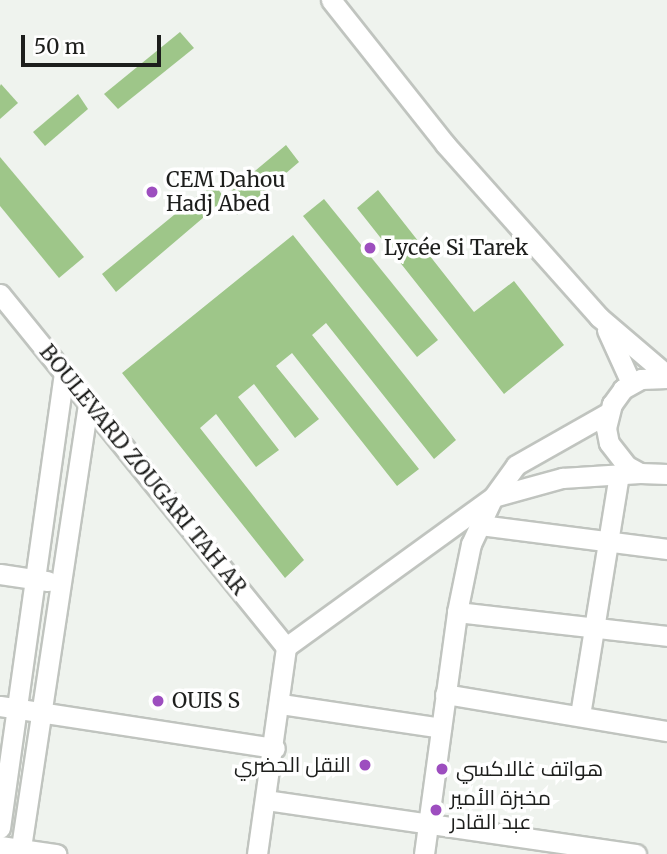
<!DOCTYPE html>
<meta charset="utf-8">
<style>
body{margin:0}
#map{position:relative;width:667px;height:854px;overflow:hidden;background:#eff3ee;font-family:Merriweather,Cairo,serif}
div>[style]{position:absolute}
.building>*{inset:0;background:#9ec689}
.roads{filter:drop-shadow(2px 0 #c0c4bf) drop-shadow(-2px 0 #c0c4bf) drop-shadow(0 2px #c0c4bf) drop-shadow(0 -2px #c0c4bf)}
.minor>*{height:19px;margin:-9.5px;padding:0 9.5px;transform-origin:9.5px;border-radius:9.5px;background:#fff}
.dots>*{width:19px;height:19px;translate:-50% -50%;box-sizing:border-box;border:4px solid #fff;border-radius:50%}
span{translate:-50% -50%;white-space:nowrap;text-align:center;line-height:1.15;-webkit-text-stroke:7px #fff;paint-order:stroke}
.poi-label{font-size:21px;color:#1d1e1c}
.left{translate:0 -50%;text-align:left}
.right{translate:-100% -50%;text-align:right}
.street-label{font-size:21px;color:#1d1e1c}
.scale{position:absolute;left:21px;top:35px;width:140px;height:32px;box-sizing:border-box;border:4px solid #1d1e1c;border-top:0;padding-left:9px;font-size:21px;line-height:24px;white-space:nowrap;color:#1d1e1c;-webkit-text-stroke:5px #fff;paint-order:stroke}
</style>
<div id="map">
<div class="building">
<i style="clip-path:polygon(180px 32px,194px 48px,118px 109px,104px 94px)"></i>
<i style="clip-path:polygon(1px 84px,18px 103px,0 119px,0 86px)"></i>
<i style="clip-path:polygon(78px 94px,88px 109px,45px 146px,33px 132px)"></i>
<i style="clip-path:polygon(286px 145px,299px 162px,237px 215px,224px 200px,116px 292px,102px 274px,213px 183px,224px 197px)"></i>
<i style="clip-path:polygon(0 157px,84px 257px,59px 278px,0 206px)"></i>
<i style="clip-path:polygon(378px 190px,474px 312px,514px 281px,564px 345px,504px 394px,357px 208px)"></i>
<i style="clip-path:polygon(324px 199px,438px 340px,417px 357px,303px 216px)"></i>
<i style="clip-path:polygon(293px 235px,456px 440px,434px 459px,326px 323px,312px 335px,419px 469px,397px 486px,292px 353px,276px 366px,319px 419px,295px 438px,254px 384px,238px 397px,279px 450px,256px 467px,216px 414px,200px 428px,304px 560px,285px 578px,122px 373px)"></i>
</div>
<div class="roads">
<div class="minor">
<i style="left:331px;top:0;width:184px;rotate:51.6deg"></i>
<i style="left:445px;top:144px;width:232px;rotate:48.3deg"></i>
<i style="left:599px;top:317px;width:89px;rotate:40.5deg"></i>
<i style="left:0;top:294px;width:454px;rotate:51deg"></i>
<i style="left:607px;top:330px;width:58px;rotate:65.6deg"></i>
<i style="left:667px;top:378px;width:26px;rotate:178deg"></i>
<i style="left:641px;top:379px;width:21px;rotate:151deg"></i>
<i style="left:623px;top:389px;width:19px;rotate:126deg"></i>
<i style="left:612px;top:404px;width:25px;rotate:104deg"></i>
<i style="left:606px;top:428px;width:15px;rotate:79deg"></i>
<i style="left:609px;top:443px;width:29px;rotate:52deg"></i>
<i style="left:627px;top:466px;width:15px;rotate:28deg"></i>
<i style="left:640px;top:473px;width:27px;rotate:2deg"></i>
<i style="left:480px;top:525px;width:189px;rotate:7.3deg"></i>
<i style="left:0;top:574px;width:48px;rotate:8.5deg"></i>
<i style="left:457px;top:612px;width:211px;rotate:6.5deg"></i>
<i style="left:445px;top:694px;width:225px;rotate:9.5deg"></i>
<i style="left:281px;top:704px;width:162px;rotate:8.5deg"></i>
<i style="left:0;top:706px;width:278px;rotate:8.7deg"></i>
<i style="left:580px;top:715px;width:243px;rotate:-80.8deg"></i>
<i style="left:266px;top:800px;width:374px;rotate:8.3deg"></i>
<i style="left:0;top:828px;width:459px;rotate:-82deg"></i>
<i style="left:0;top:846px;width:57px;rotate:8.1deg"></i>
<i style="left:20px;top:854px;width:456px;rotate:-81.4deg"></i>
<i style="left:257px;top:854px;width:209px;rotate:-82deg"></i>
<i style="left:286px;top:647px;width:256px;rotate:-35.9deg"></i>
<i style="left:493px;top:497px;width:72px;rotate:-15.4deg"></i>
<i style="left:562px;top:478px;width:78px;rotate:-3.7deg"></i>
<i style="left:424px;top:854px;width:244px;rotate:-82.2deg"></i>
<i style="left:457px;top:612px;width:69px;rotate:-78.4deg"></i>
<i style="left:471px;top:544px;width:52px;rotate:-64.9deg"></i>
<i style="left:493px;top:497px;width:39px;rotate:-54deg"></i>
<i style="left:516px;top:465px;width:106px;rotate:-29.5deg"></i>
</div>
</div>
<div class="dots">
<i style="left:152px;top:192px;background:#9d4ebf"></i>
<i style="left:370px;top:248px;background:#9d4ebf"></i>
<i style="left:158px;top:701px;background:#9d4ebf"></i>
<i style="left:365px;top:765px;background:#9d4ebf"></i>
<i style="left:442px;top:769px;background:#9d4ebf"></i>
<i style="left:436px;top:810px;background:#9d4ebf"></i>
</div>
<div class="poi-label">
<span class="left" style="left:166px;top:192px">CEM Dahou<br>Hadj Abed</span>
<span class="left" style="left:384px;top:248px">Lycée Si Tarek</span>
<span class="left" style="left:172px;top:701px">OUIS S</span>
<span class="right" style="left:351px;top:765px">النقل الحضري</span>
<span class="left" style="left:456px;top:769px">هواتف غالاكسي</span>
<span class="left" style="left:450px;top:810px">مخبزة الأمير<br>عبد القادر</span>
</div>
<div class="street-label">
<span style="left:143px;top:470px;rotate:51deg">BOULEVARD ZOUGARI TAH AR</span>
</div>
<div class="scale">50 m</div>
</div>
